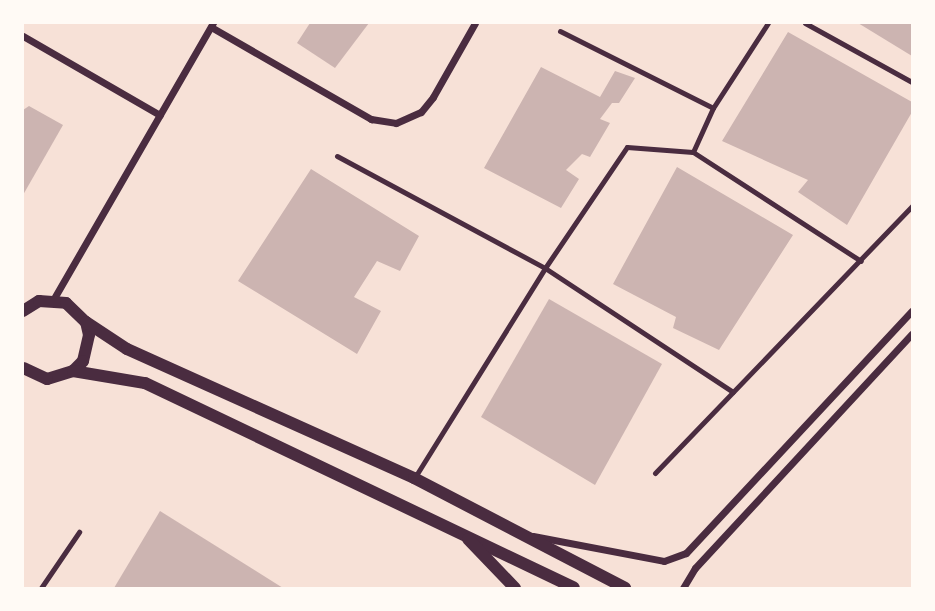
<!DOCTYPE html>
<style>
body{margin:0}
#map{position:relative;width:935px;height:611px;overflow:hidden;background:#f7e1d7;font-family:"Roboto Condensed",sans-serif}
div>[style]{position:absolute}
.building>*{inset:0;background:#ccb4b1}
.service>*{height:5px;margin:-2.5px;padding:0 2.5px;transform-origin:2.5px;border-radius:2.5px;background:#4a2c40}
.minor>*{height:7px;margin:-3.5px;padding:0 3.5px;transform-origin:3.5px;border-radius:3.5px;background:#4a2c40}
.tertiary>*{height:12px;margin:-6px;padding:0 6px;transform-origin:6px;border-radius:6px;background:#4a2c40}
span{translate:-50% -50%;white-space:nowrap;text-align:center;line-height:1.15;-webkit-text-stroke:5px #fffaf5;paint-order:stroke}
.frame{position:absolute;inset:0;border:24px solid #fffaf5;pointer-events:none}
</style>
<div id="map">
<div class="building">
<i style="clip-path:polygon(310px 23px,369px 23px,335px 68px,297px 43px)"></i>
<i style="clip-path:polygon(858px 23px,912px 23px,912px 56px)"></i>
<i style="clip-path:polygon(788px 32px,912px 102px,912px 112px,847px 225px,798px 192px,808px 180px,722px 141px)"></i>
<i style="clip-path:polygon(541px 67px,600px 97px,615px 71px,635px 78px,619px 103px,612px 103px,600px 119px,610px 123px,590px 157px,582px 154px,566px 170px,579px 179px,561px 208px,484px 168px)"></i>
<i style="clip-path:polygon(29px 106px,63px 125px,23px 195px,23px 110px)"></i>
<i style="clip-path:polygon(677px 167px,793px 235px,719px 350px,673px 328px,676px 317px,613px 284px)"></i>
<i style="clip-path:polygon(311px 169px,419px 236px,400px 271px,377px 261px,354px 297px,381px 311px,357px 354px,238px 281px)"></i>
<i style="clip-path:polygon(549px 299px,662px 364px,595px 485px,481px 417px)"></i>
<i style="clip-path:polygon(160px 511px,283px 588px,114px 588px)"></i>
</div>
<div class="service">
<i style="left:805px;top:23px;width:122px;rotate:28.9deg"></i>
<i style="left:560px;top:31px;width:171px;rotate:26.7deg"></i>
<i style="left:693px;top:152px;width:48px;rotate:-65.6deg"></i>
<i style="left:713px;top:108px;width:101px;rotate:-57.1deg"></i>
<i style="left:337px;top:156px;width:236px;rotate:28.3deg"></i>
<i style="left:545px;top:268px;width:225px;rotate:33.4deg"></i>
<i style="left:655px;top:473px;width:371px;rotate:-46.1deg"></i>
<i style="left:415px;top:477px;width:246px;rotate:-58.1deg"></i>
<i style="left:545px;top:268px;width:146px;rotate:-55.9deg"></i>
<i style="left:627px;top:147px;width:66px;rotate:4.3deg"></i>
<i style="left:693px;top:152px;width:200px;rotate:33deg"></i>
<i style="left:41px;top:588px;width:68px;rotate:-55.8deg"></i>
</div>
<div class="minor">
<i style="left:211px;top:27px;width:185px;rotate:29.9deg"></i>
<i style="left:371px;top:119px;width:25px;rotate:9deg"></i>
<i style="left:396px;top:123px;width:27px;rotate:-24deg"></i>
<i style="left:421px;top:112px;width:19px;rotate:-51deg"></i>
<i style="left:433px;top:97px;width:85px;rotate:-60.4deg"></i>
<i style="left:23px;top:36px;width:158px;rotate:30deg"></i>
<i style="left:53px;top:300px;width:320px;rotate:-60deg"></i>
<i style="left:533px;top:536px;width:133px;rotate:10.8deg"></i>
<i style="left:664px;top:561px;width:23px;rotate:-20deg"></i>
<i style="left:686px;top:553px;width:331px;rotate:-47deg"></i>
<i style="left:683px;top:588px;width:23px;rotate:-59deg"></i>
<i style="left:695px;top:568px;width:319px;rotate:-47.2deg"></i>
</div>
<div class="tertiary">
<i style="left:23px;top:311px;width:19px;rotate:-32deg"></i>
<i style="left:39px;top:301px;width:27px;rotate:4deg"></i>
<i style="left:66px;top:303px;width:28px;rotate:44deg"></i>
<i style="left:86px;top:322px;width:13px;rotate:77deg"></i>
<i style="left:89px;top:335px;width:27px;rotate:103deg"></i>
<i style="left:83px;top:361px;width:14px;rotate:135deg"></i>
<i style="left:73px;top:371px;width:27px;rotate:163deg"></i>
<i style="left:47px;top:379px;width:26px;rotate:-155deg"></i>
<i style="left:86px;top:322px;width:49px;rotate:33.4deg"></i>
<i style="left:127px;top:349px;width:315px;rotate:24.2deg"></i>
<i style="left:414px;top:478px;width:238px;rotate:27.5deg"></i>
<i style="left:73px;top:371px;width:73px;rotate:9.5deg"></i>
<i style="left:145px;top:383px;width:475px;rotate:25.5deg"></i>
<i style="left:468px;top:539px;width:68px;rotate:46.2deg"></i>
</div>
<div class="frame"></div>
</div>
